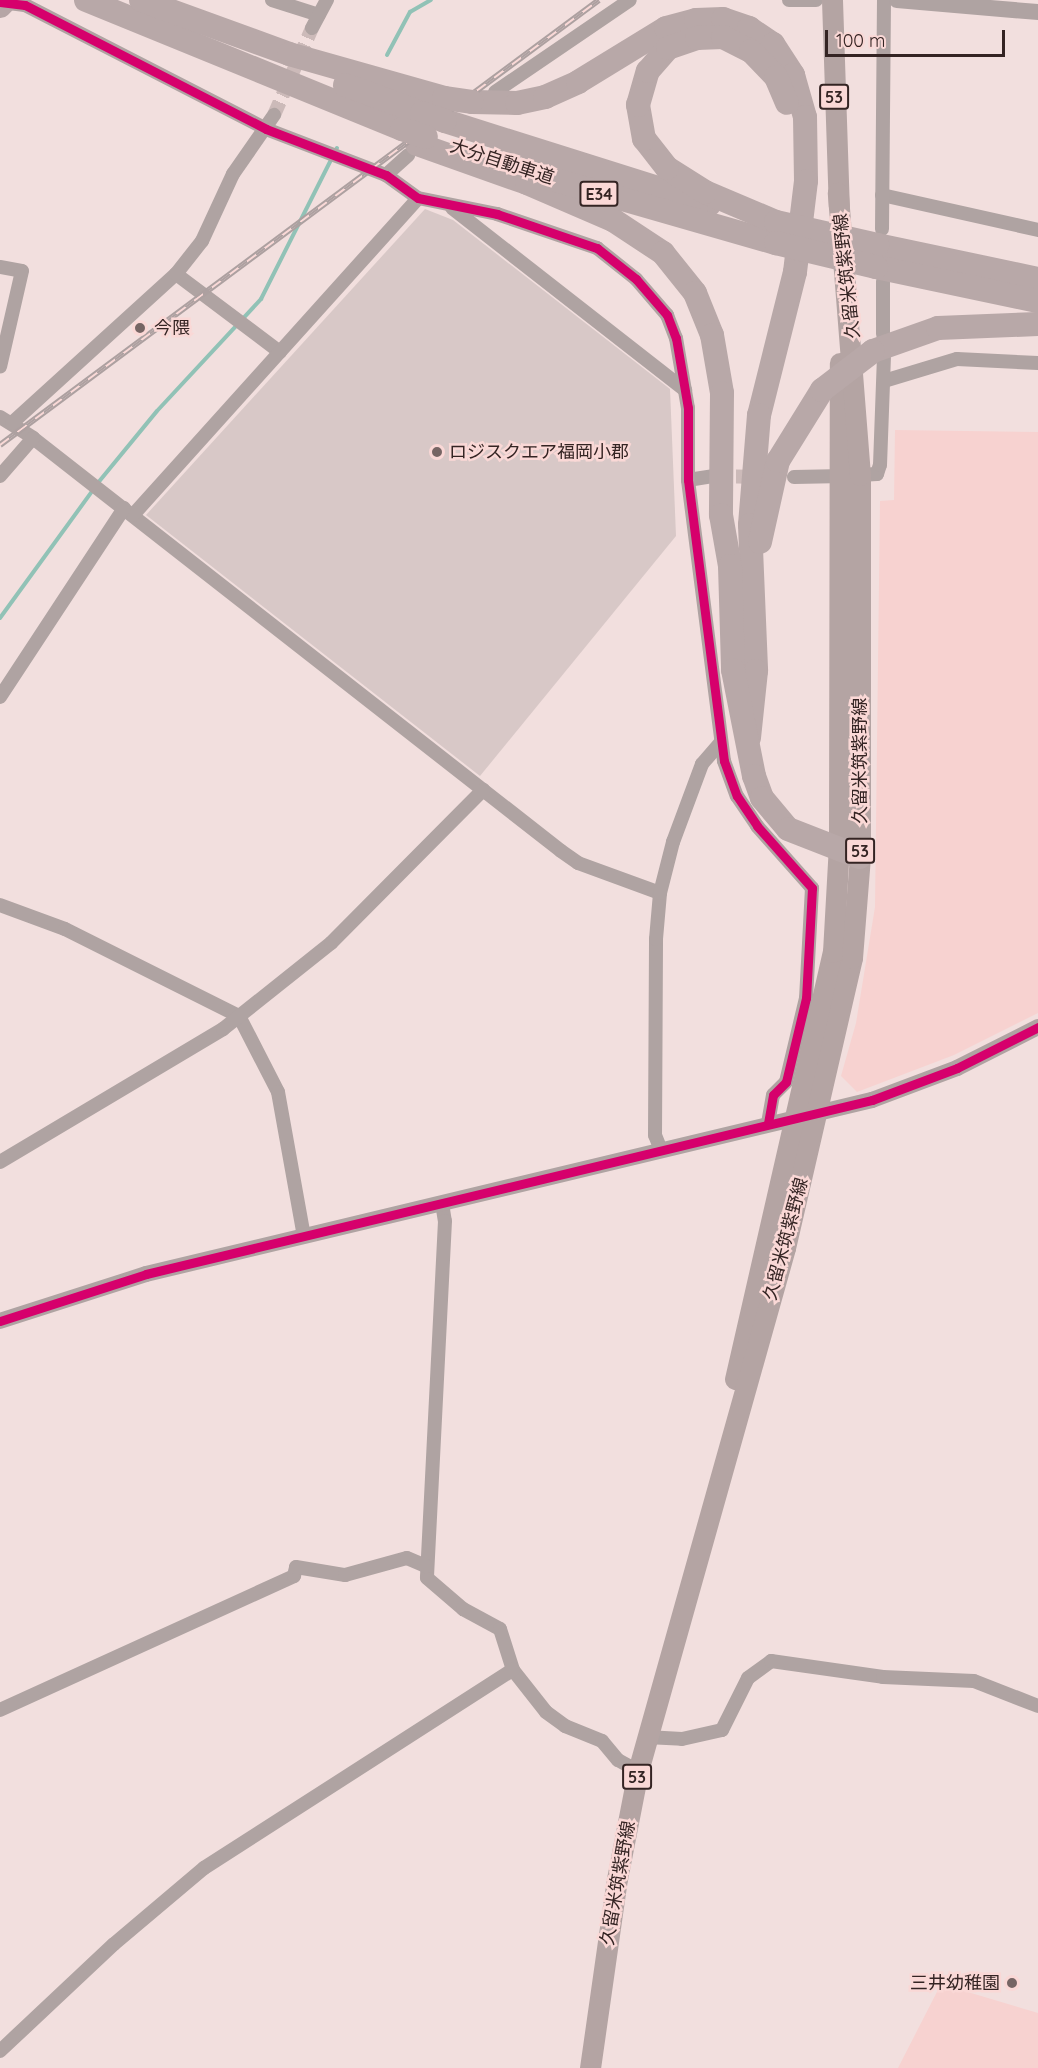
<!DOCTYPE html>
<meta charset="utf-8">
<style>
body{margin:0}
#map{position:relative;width:1038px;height:2068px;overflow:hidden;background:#f2dfde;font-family:Quicksand,"Noto Sans JP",sans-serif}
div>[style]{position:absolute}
.built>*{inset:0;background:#f7d2d0}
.stream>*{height:4px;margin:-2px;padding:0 2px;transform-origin:2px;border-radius:2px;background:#91c2b6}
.building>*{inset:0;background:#d8c8c7}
.minor-tunnel>*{height:14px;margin-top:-7px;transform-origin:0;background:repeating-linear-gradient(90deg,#ccbab9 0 14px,transparent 0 21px)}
.minor>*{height:14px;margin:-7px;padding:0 7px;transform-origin:7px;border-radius:7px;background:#afa3a2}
.tertiary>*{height:16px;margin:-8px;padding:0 8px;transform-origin:8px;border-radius:8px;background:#afa3a2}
.primary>*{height:21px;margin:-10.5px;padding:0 10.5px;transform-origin:10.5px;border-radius:10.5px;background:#b4a4a3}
.trunk>*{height:21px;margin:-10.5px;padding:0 10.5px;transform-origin:10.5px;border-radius:10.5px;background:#b6a6a6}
.motorway>*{height:24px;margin:-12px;padding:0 12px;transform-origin:12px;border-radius:12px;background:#b8a8a8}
.rail>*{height:6px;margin-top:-3px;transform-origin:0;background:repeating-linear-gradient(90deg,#fad8d6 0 11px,#ada0a0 0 22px);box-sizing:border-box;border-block:2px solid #ada0a0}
.motorway-bridge>*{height:24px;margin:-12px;padding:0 12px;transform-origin:12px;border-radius:12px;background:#b8a8a8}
.cycleway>*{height:9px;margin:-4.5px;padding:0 4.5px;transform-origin:4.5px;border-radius:4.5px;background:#d6006c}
.dots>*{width:16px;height:16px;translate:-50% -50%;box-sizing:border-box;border:3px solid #fad8d6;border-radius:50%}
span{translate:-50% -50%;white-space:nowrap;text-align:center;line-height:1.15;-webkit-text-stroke:5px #fad8d6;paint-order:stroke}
.shield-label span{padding:2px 4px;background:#fad8d6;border:2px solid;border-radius:4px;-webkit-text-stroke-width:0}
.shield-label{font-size:16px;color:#342423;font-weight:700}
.street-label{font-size:18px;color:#342423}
.poi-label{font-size:18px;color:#342423}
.left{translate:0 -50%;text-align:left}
.right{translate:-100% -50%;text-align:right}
.scale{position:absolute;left:825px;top:30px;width:180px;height:27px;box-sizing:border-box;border:3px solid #342423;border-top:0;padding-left:8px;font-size:18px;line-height:21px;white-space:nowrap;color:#342423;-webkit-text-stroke:4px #fad8d6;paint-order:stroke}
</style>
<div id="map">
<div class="built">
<i style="clip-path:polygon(895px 430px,1038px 432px,1038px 1013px,954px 1055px,857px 1092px,841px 1076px,856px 1023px,875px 907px,880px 501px,894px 500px)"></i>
<i style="clip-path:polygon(941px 1984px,1038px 2013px,1038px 2068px,898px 2068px)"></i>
</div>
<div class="stream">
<i style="left:387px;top:55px;width:49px;rotate:-61.9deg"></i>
<i style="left:410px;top:12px;width:24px;rotate:-30deg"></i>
<i style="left:97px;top:484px;width:94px;rotate:-50.6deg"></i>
<i style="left:157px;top:411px;width:153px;rotate:-47.1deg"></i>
<i style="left:261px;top:299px;width:169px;rotate:-63.3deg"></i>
<i style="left:0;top:618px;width:158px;rotate:-54deg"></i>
</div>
<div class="building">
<i style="clip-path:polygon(425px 209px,453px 220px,670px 389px,676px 536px,480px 776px,146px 515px)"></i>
</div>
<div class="minor-tunnel">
<i style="left:274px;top:115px;width:95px;rotate:-66.4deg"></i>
<i style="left:715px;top:476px;width:44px;rotate:1.3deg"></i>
</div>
<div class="minor">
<i style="left:272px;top:0;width:49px;rotate:17.7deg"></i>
<i style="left:789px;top:0;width:27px"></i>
<i style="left:0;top:2px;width:25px;rotate:7deg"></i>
<i style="left:25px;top:5px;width:271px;rotate:27.2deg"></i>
<i style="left:266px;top:129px;width:129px;rotate:21deg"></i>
<i style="left:386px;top:175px;width:39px;rotate:36deg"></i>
<i style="left:418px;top:198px;width:81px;rotate:11.4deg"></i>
<i style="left:497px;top:214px;width:106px;rotate:18.8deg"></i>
<i style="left:597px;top:248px;width:50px;rotate:38.5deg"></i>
<i style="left:636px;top:279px;width:48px;rotate:49.3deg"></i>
<i style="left:667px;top:315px;width:25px;rotate:69deg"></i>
<i style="left:676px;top:338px;width:71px;rotate:80.3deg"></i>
<i style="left:688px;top:408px;width:72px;rotate:90deg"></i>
<i style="left:688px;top:480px;width:283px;rotate:82.7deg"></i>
<i style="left:724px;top:761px;width:37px;rotate:70deg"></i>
<i style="left:737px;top:796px;width:36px;rotate:56deg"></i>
<i style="left:757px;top:826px;width:83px;rotate:48.4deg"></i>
<i style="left:812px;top:888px;width:110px;rotate:93.1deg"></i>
<i style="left:806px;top:998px;width:86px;rotate:103.4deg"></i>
<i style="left:786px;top:1082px;width:18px;rotate:135deg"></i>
<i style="left:773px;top:1095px;width:28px;rotate:100deg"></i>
<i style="left:312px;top:28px;width:32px;rotate:-62deg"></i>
<i style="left:495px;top:92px;width:163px;rotate:-34.3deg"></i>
<i style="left:386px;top:175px;width:30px;rotate:-42deg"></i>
<i style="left:882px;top:195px;width:160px;rotate:12.6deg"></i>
<i style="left:452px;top:208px;width:296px;rotate:38deg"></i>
<i style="left:882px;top:229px;width:229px;rotate:-89.5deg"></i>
<i style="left:0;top:267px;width:22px;rotate:10deg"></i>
<i style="left:22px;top:271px;width:98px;rotate:102.9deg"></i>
<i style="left:176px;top:274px;width:130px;rotate:36.9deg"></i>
<i style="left:883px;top:281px;width:53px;rotate:90deg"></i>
<i style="left:884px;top:381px;width:76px;rotate:-16.8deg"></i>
<i style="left:957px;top:359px;width:81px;rotate:2.8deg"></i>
<i style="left:0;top:417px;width:39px;rotate:32deg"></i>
<i style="left:33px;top:438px;width:670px;rotate:38.03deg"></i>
<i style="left:561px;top:851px;width:21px;rotate:35deg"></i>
<i style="left:578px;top:863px;width:87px;rotate:20.1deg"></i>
<i style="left:12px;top:423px;width:222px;rotate:-42.3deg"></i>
<i style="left:176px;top:274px;width:42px;rotate:-51.8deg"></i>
<i style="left:202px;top:241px;width:74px;rotate:-65.2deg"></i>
<i style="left:233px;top:174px;width:72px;rotate:-55.2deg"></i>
<i style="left:860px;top:475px;width:17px;rotate:-3deg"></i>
<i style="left:877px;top:474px;width:9px;rotate:-72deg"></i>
<i style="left:880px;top:465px;width:107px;rotate:-87.9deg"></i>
<i style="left:0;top:476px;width:50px;rotate:-49deg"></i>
<i style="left:794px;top:477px;width:50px;rotate:-1.1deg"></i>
<i style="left:688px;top:480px;width:25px;rotate:-9deg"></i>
<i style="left:133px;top:515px;width:426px;rotate:-48deg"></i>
<i style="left:0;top:697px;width:226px;rotate:-56.7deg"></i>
<i style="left:0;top:905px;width:69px;rotate:20.3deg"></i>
<i style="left:65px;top:929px;width:195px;rotate:26.6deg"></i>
<i style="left:239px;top:1016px;width:85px;rotate:62.8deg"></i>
<i style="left:278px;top:1092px;width:146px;rotate:79.8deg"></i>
<i style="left:661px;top:1150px;width:16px;rotate:-112deg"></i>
<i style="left:655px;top:1135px;width:196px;rotate:-89.7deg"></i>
<i style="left:656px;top:939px;width:46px;rotate:-85deg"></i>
<i style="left:660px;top:893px;width:53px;rotate:-75.7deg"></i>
<i style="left:673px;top:842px;width:83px;rotate:-69.6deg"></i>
<i style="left:702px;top:764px;width:28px;rotate:-49deg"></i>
<i style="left:0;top:1162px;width:260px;rotate:-30.8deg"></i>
<i style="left:223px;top:1029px;width:138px;rotate:-38.5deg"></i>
<i style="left:331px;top:943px;width:216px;rotate:-45.2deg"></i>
<i style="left:442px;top:1203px;width:18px;rotate:81deg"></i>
<i style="left:445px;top:1221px;width:357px;rotate:92.9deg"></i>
<i style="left:427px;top:1578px;width:48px;rotate:40.7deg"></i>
<i style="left:463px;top:1609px;width:42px;rotate:28.4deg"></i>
<i style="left:500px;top:1629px;width:43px;rotate:72.4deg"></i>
<i style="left:513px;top:1670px;width:53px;rotate:51.8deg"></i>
<i style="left:546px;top:1712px;width:24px;rotate:36deg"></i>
<i style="left:565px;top:1726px;width:40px;rotate:22deg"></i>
<i style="left:602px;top:1741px;width:25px;rotate:50deg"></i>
<i style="left:618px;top:1760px;width:23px;rotate:29deg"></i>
<i style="left:0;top:1710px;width:323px;rotate:-24.5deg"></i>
<i style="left:294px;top:1576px;width:9px;rotate:-77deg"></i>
<i style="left:296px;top:1567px;width:50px;rotate:9.3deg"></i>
<i style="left:345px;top:1575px;width:64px;rotate:-15.3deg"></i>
<i style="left:407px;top:1558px;width:21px;rotate:23deg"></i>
<i style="left:646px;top:1737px;width:36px;rotate:3deg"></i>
<i style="left:682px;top:1739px;width:41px;rotate:-12.7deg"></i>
<i style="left:722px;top:1730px;width:58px;rotate:-63.4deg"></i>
<i style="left:748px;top:1678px;width:29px;rotate:-36deg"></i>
<i style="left:771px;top:1661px;width:113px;rotate:8.1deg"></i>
<i style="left:883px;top:1677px;width:91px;rotate:2.5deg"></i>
<i style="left:974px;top:1681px;width:69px;rotate:21.3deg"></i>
<i style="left:0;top:2051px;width:156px;rotate:-43.2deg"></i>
<i style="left:114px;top:1944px;width:118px;rotate:-40.2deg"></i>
<i style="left:204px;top:1868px;width:367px;rotate:-32.7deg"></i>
</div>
<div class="tertiary">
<i style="left:897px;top:0;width:142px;rotate:4.9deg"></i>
<i style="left:0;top:1321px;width:153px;rotate:-17.8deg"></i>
<i style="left:146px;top:1274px;width:747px;rotate:-13.48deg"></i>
<i style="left:872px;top:1100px;width:91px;rotate:-20.6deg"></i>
<i style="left:957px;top:1068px;width:91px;rotate:-26.8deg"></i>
</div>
<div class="primary">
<i style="left:832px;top:0;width:206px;rotate:88.1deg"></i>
<i style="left:735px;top:1379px;width:438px;rotate:-77.1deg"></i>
<i style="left:833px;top:952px;width:107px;rotate:-86.8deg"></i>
<i style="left:839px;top:845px;width:482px;rotate:-89.9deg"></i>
<i style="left:590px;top:2068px;width:191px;rotate:-81.9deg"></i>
<i style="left:617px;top:1879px;width:110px;rotate:-79deg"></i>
<i style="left:638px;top:1771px;width:543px;rotate:-74.3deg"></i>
<i style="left:785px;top:1248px;width:298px;rotate:-77deg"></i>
<i style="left:852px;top:958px;width:101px;rotate:-85.5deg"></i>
<i style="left:860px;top:857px;width:382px;rotate:-90deg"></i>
<i style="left:860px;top:475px;width:283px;rotate:-94.5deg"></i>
</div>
<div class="trunk">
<i style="left:0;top:7px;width:10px;rotate:-45deg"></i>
</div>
<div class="motorway">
<i style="left:86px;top:0;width:341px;rotate:22.2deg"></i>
<i style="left:141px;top:0;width:158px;rotate:20deg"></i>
<i style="left:289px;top:54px;width:161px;rotate:15.8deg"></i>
<i style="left:345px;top:85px;width:82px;rotate:20deg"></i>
<i style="left:472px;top:102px;width:45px;rotate:1.3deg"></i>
<i style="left:517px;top:103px;width:29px;rotate:-12deg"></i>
<i style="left:545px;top:97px;width:36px;rotate:-24deg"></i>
<i style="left:578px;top:82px;width:103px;rotate:-31.5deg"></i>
<i style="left:666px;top:28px;width:31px;rotate:-15deg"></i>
<i style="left:696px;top:20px;width:27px;rotate:-2deg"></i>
<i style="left:723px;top:19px;width:28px;rotate:19deg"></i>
<i style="left:749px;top:28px;width:29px;rotate:34deg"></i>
<i style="left:773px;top:44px;width:37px;rotate:57deg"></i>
<i style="left:793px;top:75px;width:44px;rotate:74.1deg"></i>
<i style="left:805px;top:117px;width:64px;rotate:89.1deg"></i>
<i style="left:806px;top:181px;width:92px;rotate:96.9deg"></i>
<i style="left:795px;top:272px;width:147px;rotate:104.1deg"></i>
<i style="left:759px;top:415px;width:110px;rotate:94.7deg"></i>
<i style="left:750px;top:525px;width:146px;rotate:87.6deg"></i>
<i style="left:756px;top:671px;width:67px;rotate:96deg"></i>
<i style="left:445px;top:121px;width:277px;rotate:17.5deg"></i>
<i style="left:417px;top:144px;width:117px;rotate:19.5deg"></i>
<i style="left:527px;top:183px;width:94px;rotate:23.3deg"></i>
<i style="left:613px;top:220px;width:60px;rotate:33.4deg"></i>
<i style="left:663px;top:253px;width:51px;rotate:51.3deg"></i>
<i style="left:695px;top:293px;width:45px;rotate:68deg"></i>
<i style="left:712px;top:335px;width:59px;rotate:80.2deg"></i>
<i style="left:722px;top:393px;width:122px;rotate:90.5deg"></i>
<i style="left:721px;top:515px;width:52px;rotate:80deg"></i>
<i style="left:730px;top:566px;width:104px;rotate:88.3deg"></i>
<i style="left:733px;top:670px;width:108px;rotate:78.8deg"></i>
<i style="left:754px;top:776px;width:23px;rotate:70deg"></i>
<i style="left:762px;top:798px;width:40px;rotate:50deg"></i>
<i style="left:788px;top:829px;width:77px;rotate:21.3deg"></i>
<i style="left:556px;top:180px;width:229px;rotate:16deg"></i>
<i style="left:776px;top:222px;width:77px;rotate:-157.1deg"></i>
<i style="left:705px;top:192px;width:45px;rotate:-147.7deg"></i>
<i style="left:667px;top:168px;width:37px;rotate:-128deg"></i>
<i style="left:644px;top:139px;width:35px;rotate:-100deg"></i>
<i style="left:638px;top:105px;width:35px;rotate:-74deg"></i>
<i style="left:648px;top:71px;width:30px;rotate:-49deg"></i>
<i style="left:668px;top:48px;width:31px;rotate:-19deg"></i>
<i style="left:697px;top:38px;width:26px;rotate:-2deg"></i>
<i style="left:723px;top:37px;width:31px;rotate:27deg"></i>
<i style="left:751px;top:51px;width:36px;rotate:46deg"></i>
<i style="left:776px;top:77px;width:28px;rotate:67deg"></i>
<i style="left:877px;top:245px;width:165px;rotate:11.9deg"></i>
<i style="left:876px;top:267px;width:166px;rotate:11.9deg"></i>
<i style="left:873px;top:351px;width:69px;rotate:-19.5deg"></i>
<i style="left:938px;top:328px;width:100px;rotate:-2.3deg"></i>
<i style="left:760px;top:542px;width:83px;rotate:-77.5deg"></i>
<i style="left:778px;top:461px;width:84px;rotate:-58.2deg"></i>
</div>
<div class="rail">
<i style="left:0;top:445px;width:746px;rotate:-36.61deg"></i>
</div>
<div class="motorway-bridge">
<i style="left:444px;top:98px;width:28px;rotate:8deg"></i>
<i style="left:422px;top:113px;width:24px;rotate:19deg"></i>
<i style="left:402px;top:129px;width:25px;rotate:18deg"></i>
<i style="left:776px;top:222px;width:104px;rotate:12.8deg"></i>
<i style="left:776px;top:243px;width:103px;rotate:13.5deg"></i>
<i style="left:822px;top:390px;width:64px;rotate:-37.4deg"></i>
</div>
<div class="cycleway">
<i style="left:0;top:2px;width:25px;rotate:7deg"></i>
<i style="left:25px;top:5px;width:271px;rotate:27.2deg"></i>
<i style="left:266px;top:129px;width:129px;rotate:21deg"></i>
<i style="left:386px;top:175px;width:39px;rotate:36deg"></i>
<i style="left:418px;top:198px;width:81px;rotate:11.4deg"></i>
<i style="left:497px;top:214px;width:106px;rotate:18.8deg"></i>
<i style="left:597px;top:248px;width:50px;rotate:38.5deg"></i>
<i style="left:636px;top:279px;width:48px;rotate:49.3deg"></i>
<i style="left:667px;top:315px;width:25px;rotate:69deg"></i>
<i style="left:676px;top:338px;width:71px;rotate:80.3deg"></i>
<i style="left:688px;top:408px;width:72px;rotate:90deg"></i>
<i style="left:688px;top:480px;width:283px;rotate:82.7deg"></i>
<i style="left:724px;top:761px;width:37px;rotate:70deg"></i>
<i style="left:737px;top:796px;width:36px;rotate:56deg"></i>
<i style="left:757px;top:826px;width:83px;rotate:48.4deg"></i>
<i style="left:812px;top:888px;width:110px;rotate:93.1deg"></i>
<i style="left:806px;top:998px;width:86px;rotate:103.4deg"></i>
<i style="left:786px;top:1082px;width:18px;rotate:135deg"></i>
<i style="left:773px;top:1095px;width:28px;rotate:100deg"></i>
<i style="left:0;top:1321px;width:153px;rotate:-17.8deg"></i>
<i style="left:146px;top:1274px;width:747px;rotate:-13.48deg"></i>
<i style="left:872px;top:1100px;width:91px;rotate:-20.6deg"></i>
<i style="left:957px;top:1068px;width:91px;rotate:-26.8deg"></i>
</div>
<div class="dots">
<i style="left:140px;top:328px;background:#766564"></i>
<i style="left:437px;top:452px;background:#766564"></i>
<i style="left:1012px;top:1983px;background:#766564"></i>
</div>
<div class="shield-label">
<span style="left:834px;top:97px">53</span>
<span style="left:599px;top:194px">E34</span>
<span style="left:860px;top:851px">53</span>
<span style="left:637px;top:1777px">53</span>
</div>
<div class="street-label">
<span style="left:502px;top:162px;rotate:18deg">大分自動車道</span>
<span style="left:847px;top:276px;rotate:-96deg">久留米筑紫野線</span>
<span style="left:860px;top:761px;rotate:-90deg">久留米筑紫野線</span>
<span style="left:786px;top:1239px;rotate:-75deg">久留米筑紫野線</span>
<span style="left:618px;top:1883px;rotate:-80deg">久留米筑紫野線</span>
</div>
<div class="poi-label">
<span class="left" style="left:154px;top:328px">今隈</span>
<span class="left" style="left:449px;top:452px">ロジスクエア福岡小郡</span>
<span class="right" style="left:1000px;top:1983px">三井幼稚園</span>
</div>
<div class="scale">100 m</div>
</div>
